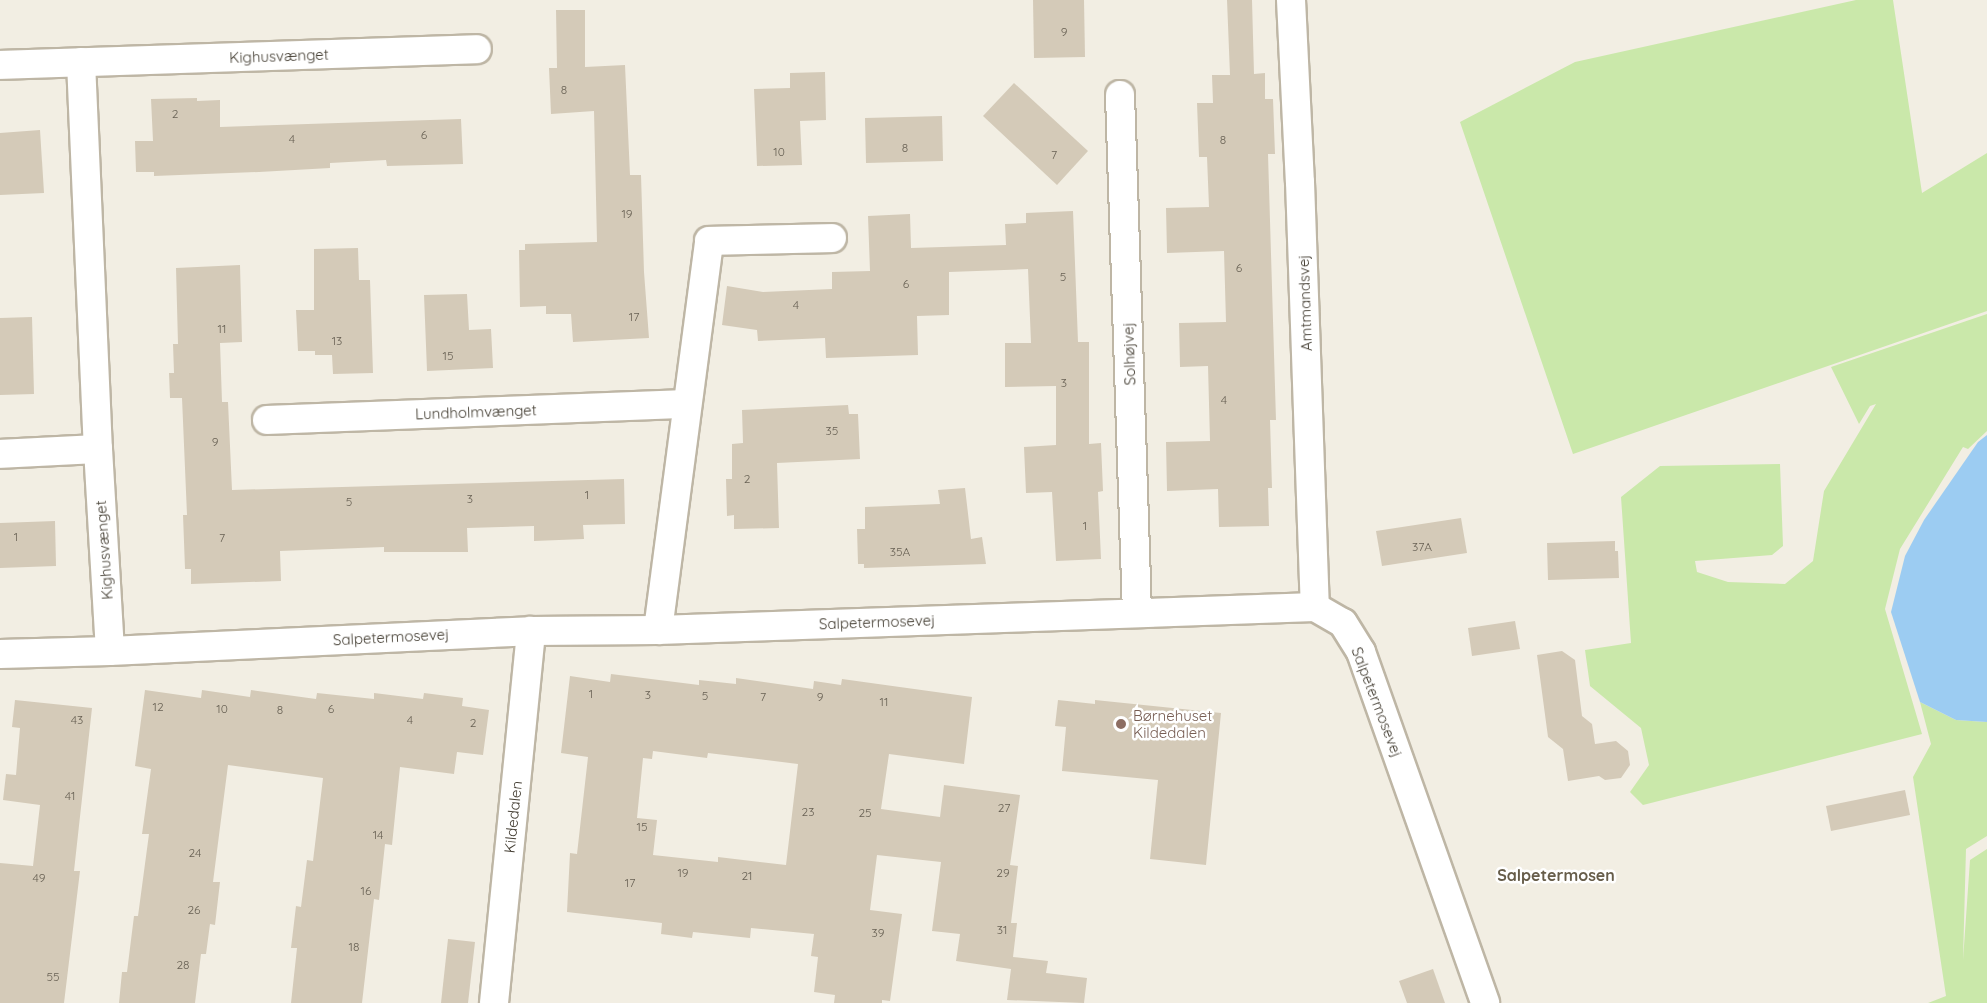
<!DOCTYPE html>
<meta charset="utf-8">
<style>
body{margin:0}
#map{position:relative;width:1987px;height:1003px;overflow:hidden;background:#f2eee3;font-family:Quicksand,sans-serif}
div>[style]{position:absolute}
.green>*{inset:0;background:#cae8aa}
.water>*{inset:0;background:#9cccf2}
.building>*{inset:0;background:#d4cab8}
.roads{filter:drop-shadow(2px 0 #beb6a5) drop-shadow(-2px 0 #beb6a5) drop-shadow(0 2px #beb6a5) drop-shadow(0 -2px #beb6a5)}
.minor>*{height:28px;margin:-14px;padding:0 14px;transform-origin:14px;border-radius:14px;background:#fff}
.dots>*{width:16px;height:16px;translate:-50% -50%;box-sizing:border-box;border:3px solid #fff;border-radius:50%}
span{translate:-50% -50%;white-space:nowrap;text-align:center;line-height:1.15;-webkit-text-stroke:5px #fff;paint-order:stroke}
.number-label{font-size:12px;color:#686154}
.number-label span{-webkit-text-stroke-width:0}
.street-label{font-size:15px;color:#443e33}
.education-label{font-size:15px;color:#785e54}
.left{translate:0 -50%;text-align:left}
.neighbourhood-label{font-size:16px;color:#675d4a;font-weight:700}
</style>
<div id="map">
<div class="green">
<i style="clip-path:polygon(1856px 0,1893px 0,1922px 193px,1987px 153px,1987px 311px,1573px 454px,1460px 122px,1575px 62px)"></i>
<i style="clip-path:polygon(1987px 314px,1987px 431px,1968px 449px,1963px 447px,1900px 549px,1885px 609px,1922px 734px,1643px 805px,1630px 792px,1649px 765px,1641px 728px,1590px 686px,1585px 650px,1631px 643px,1621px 497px,1660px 466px,1780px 464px,1783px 546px,1772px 555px,1695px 561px,1697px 572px,1728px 582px,1785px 584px,1813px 561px,1824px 491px,1876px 404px,1870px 406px,1859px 424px,1831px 367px)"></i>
<i style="clip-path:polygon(1920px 702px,1956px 720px,1987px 722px,1987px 836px,1966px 849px,1963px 960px,1970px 860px,1987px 849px,1987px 1003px,1928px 1003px,1946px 996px,1913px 777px,1931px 744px)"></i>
</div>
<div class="water">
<i style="clip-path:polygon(1987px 435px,1987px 722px,1956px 720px,1920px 702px,1891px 612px,1905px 556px,1924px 520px,1978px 442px)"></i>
</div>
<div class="building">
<i style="clip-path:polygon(1033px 0,1084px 0,1085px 57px,1034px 58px)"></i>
<i style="clip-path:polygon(1227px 0,1252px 0,1254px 74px,1265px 73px,1265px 99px,1273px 99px,1275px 154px,1268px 154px,1276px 420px,1270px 420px,1272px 488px,1268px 488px,1269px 526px,1219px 527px,1218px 489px,1167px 491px,1166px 442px,1210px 441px,1208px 366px,1180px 367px,1179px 323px,1226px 322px,1224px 251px,1167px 253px,1166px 208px,1209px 207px,1207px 157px,1199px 157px,1197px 103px,1213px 103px,1212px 75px,1230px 75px)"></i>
<i style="clip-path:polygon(556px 10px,585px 10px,585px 67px,625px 65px,630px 175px,641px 175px,644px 272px,649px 338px,573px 342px,571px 314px,546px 314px,546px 306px,520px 307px,519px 250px,525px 250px,525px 244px,597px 242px,594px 111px,551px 114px,549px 68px,557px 68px)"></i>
<i style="clip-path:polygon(825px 72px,826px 120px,800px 121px,802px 165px,757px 166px,754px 89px,790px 88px,790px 73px)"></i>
<i style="clip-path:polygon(1014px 83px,1088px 151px,1057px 185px,983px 116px)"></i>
<i style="clip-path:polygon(197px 98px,197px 101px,220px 100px,220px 127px,461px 119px,463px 164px,387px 166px,386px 160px,330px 163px,330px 168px,259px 172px,154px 176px,154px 172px,136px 172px,135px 141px,153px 141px,151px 99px)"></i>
<i style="clip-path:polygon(942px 116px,943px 161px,866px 163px,865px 118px)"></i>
<i style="clip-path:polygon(40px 130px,44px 193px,0 195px,0 133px)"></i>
<i style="clip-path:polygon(1073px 211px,1078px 342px,1089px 342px,1089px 444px,1101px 443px,1103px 491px,1098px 492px,1101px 559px,1056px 561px,1052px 492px,1026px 493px,1024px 447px,1056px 445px,1056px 386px,1005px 387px,1005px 343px,1031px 343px,1028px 269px,949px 272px,949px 315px,917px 316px,918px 355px,826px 358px,825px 338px,758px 341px,757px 330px,722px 325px,727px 286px,763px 292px,832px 289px,832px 272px,870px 271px,868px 216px,910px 214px,911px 248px,1006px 245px,1005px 224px,1026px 223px,1026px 213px)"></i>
<i style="clip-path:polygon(358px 248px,359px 280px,370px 280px,373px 373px,333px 374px,332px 355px,315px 355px,315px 351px,298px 351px,296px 310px,314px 310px,314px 249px)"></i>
<i style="clip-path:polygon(240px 265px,242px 342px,220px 343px,222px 402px,228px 402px,232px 490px,624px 479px,625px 524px,583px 525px,584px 539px,534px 541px,534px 526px,467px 528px,468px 552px,384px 552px,384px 547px,280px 551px,281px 581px,191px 584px,191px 569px,185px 569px,183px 515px,187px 515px,182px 398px,170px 398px,169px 373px,174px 373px,173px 344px,178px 344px,176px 268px)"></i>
<i style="clip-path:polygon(467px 294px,469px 330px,491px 329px,493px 368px,427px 371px,424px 295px)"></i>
<i style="clip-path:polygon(32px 317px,34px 394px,0 395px,0 318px)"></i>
<i style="clip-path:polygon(848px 405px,849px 414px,858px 414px,860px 459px,777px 463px,779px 528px,734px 529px,734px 515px,727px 516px,726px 479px,732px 479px,732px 444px,743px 443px,742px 410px)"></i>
<i style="clip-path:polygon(965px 488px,971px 539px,982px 537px,986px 564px,864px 568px,864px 564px,858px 564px,857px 529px,865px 529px,865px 507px,940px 504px,938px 490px)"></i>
<i style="clip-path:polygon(1461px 518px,1467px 553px,1382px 566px,1376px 531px)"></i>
<i style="clip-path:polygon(55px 521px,56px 566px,0 568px,0 523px)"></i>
<i style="clip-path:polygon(1615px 541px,1615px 551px,1618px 551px,1619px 578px,1548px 580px,1547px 543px)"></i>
<i style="clip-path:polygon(1515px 621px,1520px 649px,1472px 656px,1468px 628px)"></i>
<i style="clip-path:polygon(1562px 651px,1575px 660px,1582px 716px,1592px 724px,1595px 744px,1616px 741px,1628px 751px,1630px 765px,1621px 778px,1605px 780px,1599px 776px,1568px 781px,1563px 749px,1548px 737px,1537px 655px)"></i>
<i style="clip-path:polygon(evenodd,611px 674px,699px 685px,699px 680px,736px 684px,736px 678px,813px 689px,814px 681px,841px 685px,842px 679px,972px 697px,964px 764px,889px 754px,881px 809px,940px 817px,944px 785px,1020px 795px,1010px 865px,1018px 866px,1011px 923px,1017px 923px,1013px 957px,1048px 961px,1046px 973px,1087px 978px,1084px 1003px,1007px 1000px,1011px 969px,956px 961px,960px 934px,932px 931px,941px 862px,877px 855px,870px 910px,902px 914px,890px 1001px,882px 1000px,882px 1003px,834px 1003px,835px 995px,814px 992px,818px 957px,811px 956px,814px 934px,751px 928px,750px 938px,693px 932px,692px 938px,661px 934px,662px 923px,567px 912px,570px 853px,577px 854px,588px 757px,561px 753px,570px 676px,610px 682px,611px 674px,653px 751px,707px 758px,708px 753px,798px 764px,786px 865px,718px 857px,718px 862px,653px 855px,657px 820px,637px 818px,643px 758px,652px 759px,653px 751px)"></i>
<i style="clip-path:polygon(145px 690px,201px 698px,202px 690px,250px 697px,251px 690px,316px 699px,317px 693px,374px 699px,374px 693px,423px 699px,424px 693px,463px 698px,462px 706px,489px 710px,483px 755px,457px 752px,454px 774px,400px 767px,392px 845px,385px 844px,379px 900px,374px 899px,362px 1003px,291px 1003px,297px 948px,291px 948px,296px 906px,301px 907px,307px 860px,313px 861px,323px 778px,228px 765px,213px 882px,220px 882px,215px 925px,210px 924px,206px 954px,201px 954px,195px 1003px,119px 1003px,122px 972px,127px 972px,134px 916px,138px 916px,149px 834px,142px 834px,151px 769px,135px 766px)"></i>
<i style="clip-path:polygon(15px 700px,92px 708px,74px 871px,80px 871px,64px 1003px,0 1003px,0 863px,33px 866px,40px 805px,3px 800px,6px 774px,16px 775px,20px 728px,12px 727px)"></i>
<i style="clip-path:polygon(1058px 700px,1095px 704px,1095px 700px,1221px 713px,1206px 865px,1150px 859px,1158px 780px,1062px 771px,1066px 727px,1055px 726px)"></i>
<i style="clip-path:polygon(1905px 790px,1910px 815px,1831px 831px,1826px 806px)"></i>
<i style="clip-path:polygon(448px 939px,475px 942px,468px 1003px,441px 1003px)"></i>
<i style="clip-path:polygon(1433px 969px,1445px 1003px,1407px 1003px,1399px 981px)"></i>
</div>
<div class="roads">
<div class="minor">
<i style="left:1291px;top:0;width:182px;rotate:87.2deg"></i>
<i style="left:1300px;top:182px;width:425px;rotate:88deg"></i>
<i style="left:81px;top:62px;width:387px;rotate:87.5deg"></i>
<i style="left:98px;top:449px;width:202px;rotate:86.6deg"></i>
<i style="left:0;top:65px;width:477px;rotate:-1.9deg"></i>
<i style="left:1120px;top:95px;width:518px;rotate:88.12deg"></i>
<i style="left:267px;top:420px;width:419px;rotate:-2.2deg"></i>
<i style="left:0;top:454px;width:98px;rotate:-2.9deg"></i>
<i style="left:658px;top:630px;width:392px;rotate:-82.5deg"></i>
<i style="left:709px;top:241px;width:123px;rotate:-1.4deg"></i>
<i style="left:0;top:654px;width:110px;rotate:-1.6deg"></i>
<i style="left:110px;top:651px;width:421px;rotate:-2.7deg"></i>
<i style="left:531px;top:631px;width:127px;rotate:-0.5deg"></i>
<i style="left:658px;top:630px;width:657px;rotate:-2deg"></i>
<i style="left:1315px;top:607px;width:32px;rotate:30deg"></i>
<i style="left:1343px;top:623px;width:34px;rotate:58deg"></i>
<i style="left:1361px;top:652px;width:372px;rotate:70.5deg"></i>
<i style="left:494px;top:1003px;width:374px;rotate:-84.3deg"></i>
</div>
</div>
<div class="dots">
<i style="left:1121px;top:724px;background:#8d6e63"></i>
</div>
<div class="number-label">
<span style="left:1064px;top:32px">9</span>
<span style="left:564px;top:90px">8</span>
<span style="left:175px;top:114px">2</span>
<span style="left:424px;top:135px">6</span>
<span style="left:292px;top:139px">4</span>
<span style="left:1223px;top:140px">8</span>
<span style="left:905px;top:148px">8</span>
<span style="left:779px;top:152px">10</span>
<span style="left:1054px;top:155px">7</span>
<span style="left:627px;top:214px">19</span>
<span style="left:1239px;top:268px">6</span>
<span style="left:1063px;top:277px">5</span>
<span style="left:906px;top:284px">6</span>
<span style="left:796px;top:305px">4</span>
<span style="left:634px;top:317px">17</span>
<span style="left:222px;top:329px">11</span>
<span style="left:337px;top:341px">13</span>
<span style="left:448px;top:356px">15</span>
<span style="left:1064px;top:383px">3</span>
<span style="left:1224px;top:400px">4</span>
<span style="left:832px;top:431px">35</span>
<span style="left:215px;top:442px">9</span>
<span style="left:747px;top:479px">2</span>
<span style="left:587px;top:495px">1</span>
<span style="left:470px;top:499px">3</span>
<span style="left:349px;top:502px">5</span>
<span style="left:1085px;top:526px">1</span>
<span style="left:16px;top:537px">1</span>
<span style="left:222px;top:538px">7</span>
<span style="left:1422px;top:547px">37A</span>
<span style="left:900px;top:552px">35A</span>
<span style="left:591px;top:694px">1</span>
<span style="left:648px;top:695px">3</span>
<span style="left:705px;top:696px">5</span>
<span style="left:763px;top:697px">7</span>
<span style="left:820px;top:697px">9</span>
<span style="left:884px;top:702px">11</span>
<span style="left:158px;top:707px">12</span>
<span style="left:222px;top:709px">10</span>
<span style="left:331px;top:709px">6</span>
<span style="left:280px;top:710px">8</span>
<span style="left:77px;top:720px">43</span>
<span style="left:410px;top:720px">4</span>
<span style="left:473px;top:723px">2</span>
<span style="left:70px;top:796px">41</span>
<span style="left:1004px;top:808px">27</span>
<span style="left:808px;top:812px">23</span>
<span style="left:865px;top:813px">25</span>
<span style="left:642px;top:827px">15</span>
<span style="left:378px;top:835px">14</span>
<span style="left:195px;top:853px">24</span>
<span style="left:683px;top:873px">19</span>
<span style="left:1003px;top:873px">29</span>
<span style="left:747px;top:876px">21</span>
<span style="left:39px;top:878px">49</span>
<span style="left:630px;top:883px">17</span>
<span style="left:366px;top:891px">16</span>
<span style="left:194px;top:910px">26</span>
<span style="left:1002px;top:930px">31</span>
<span style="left:878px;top:933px">39</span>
<span style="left:354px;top:947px">18</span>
<span style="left:183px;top:965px">28</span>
<span style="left:53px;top:977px">55</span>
</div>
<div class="street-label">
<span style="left:279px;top:56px;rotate:-2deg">Kighusvænget</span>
<span style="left:1305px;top:303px;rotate:-92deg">Amtmandsvej</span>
<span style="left:1129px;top:354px;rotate:-92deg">Solhøjvej</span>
<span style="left:476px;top:412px;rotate:-2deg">Lundholmvænget</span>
<span style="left:104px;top:550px;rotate:-94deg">Kighusvænget</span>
<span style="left:877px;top:622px;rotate:-2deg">Salpetermosevej</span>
<span style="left:391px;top:637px;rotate:-3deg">Salpetermosevej</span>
<span style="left:1377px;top:702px;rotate:69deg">Salpetermosevej</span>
<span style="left:513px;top:817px;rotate:-84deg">Kildedalen</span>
</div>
<div class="education-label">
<span class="left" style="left:1133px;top:724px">Børnehuset<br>Kildedalen</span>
</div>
<div class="neighbourhood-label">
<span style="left:1556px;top:875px">Salpetermosen</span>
</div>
</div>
